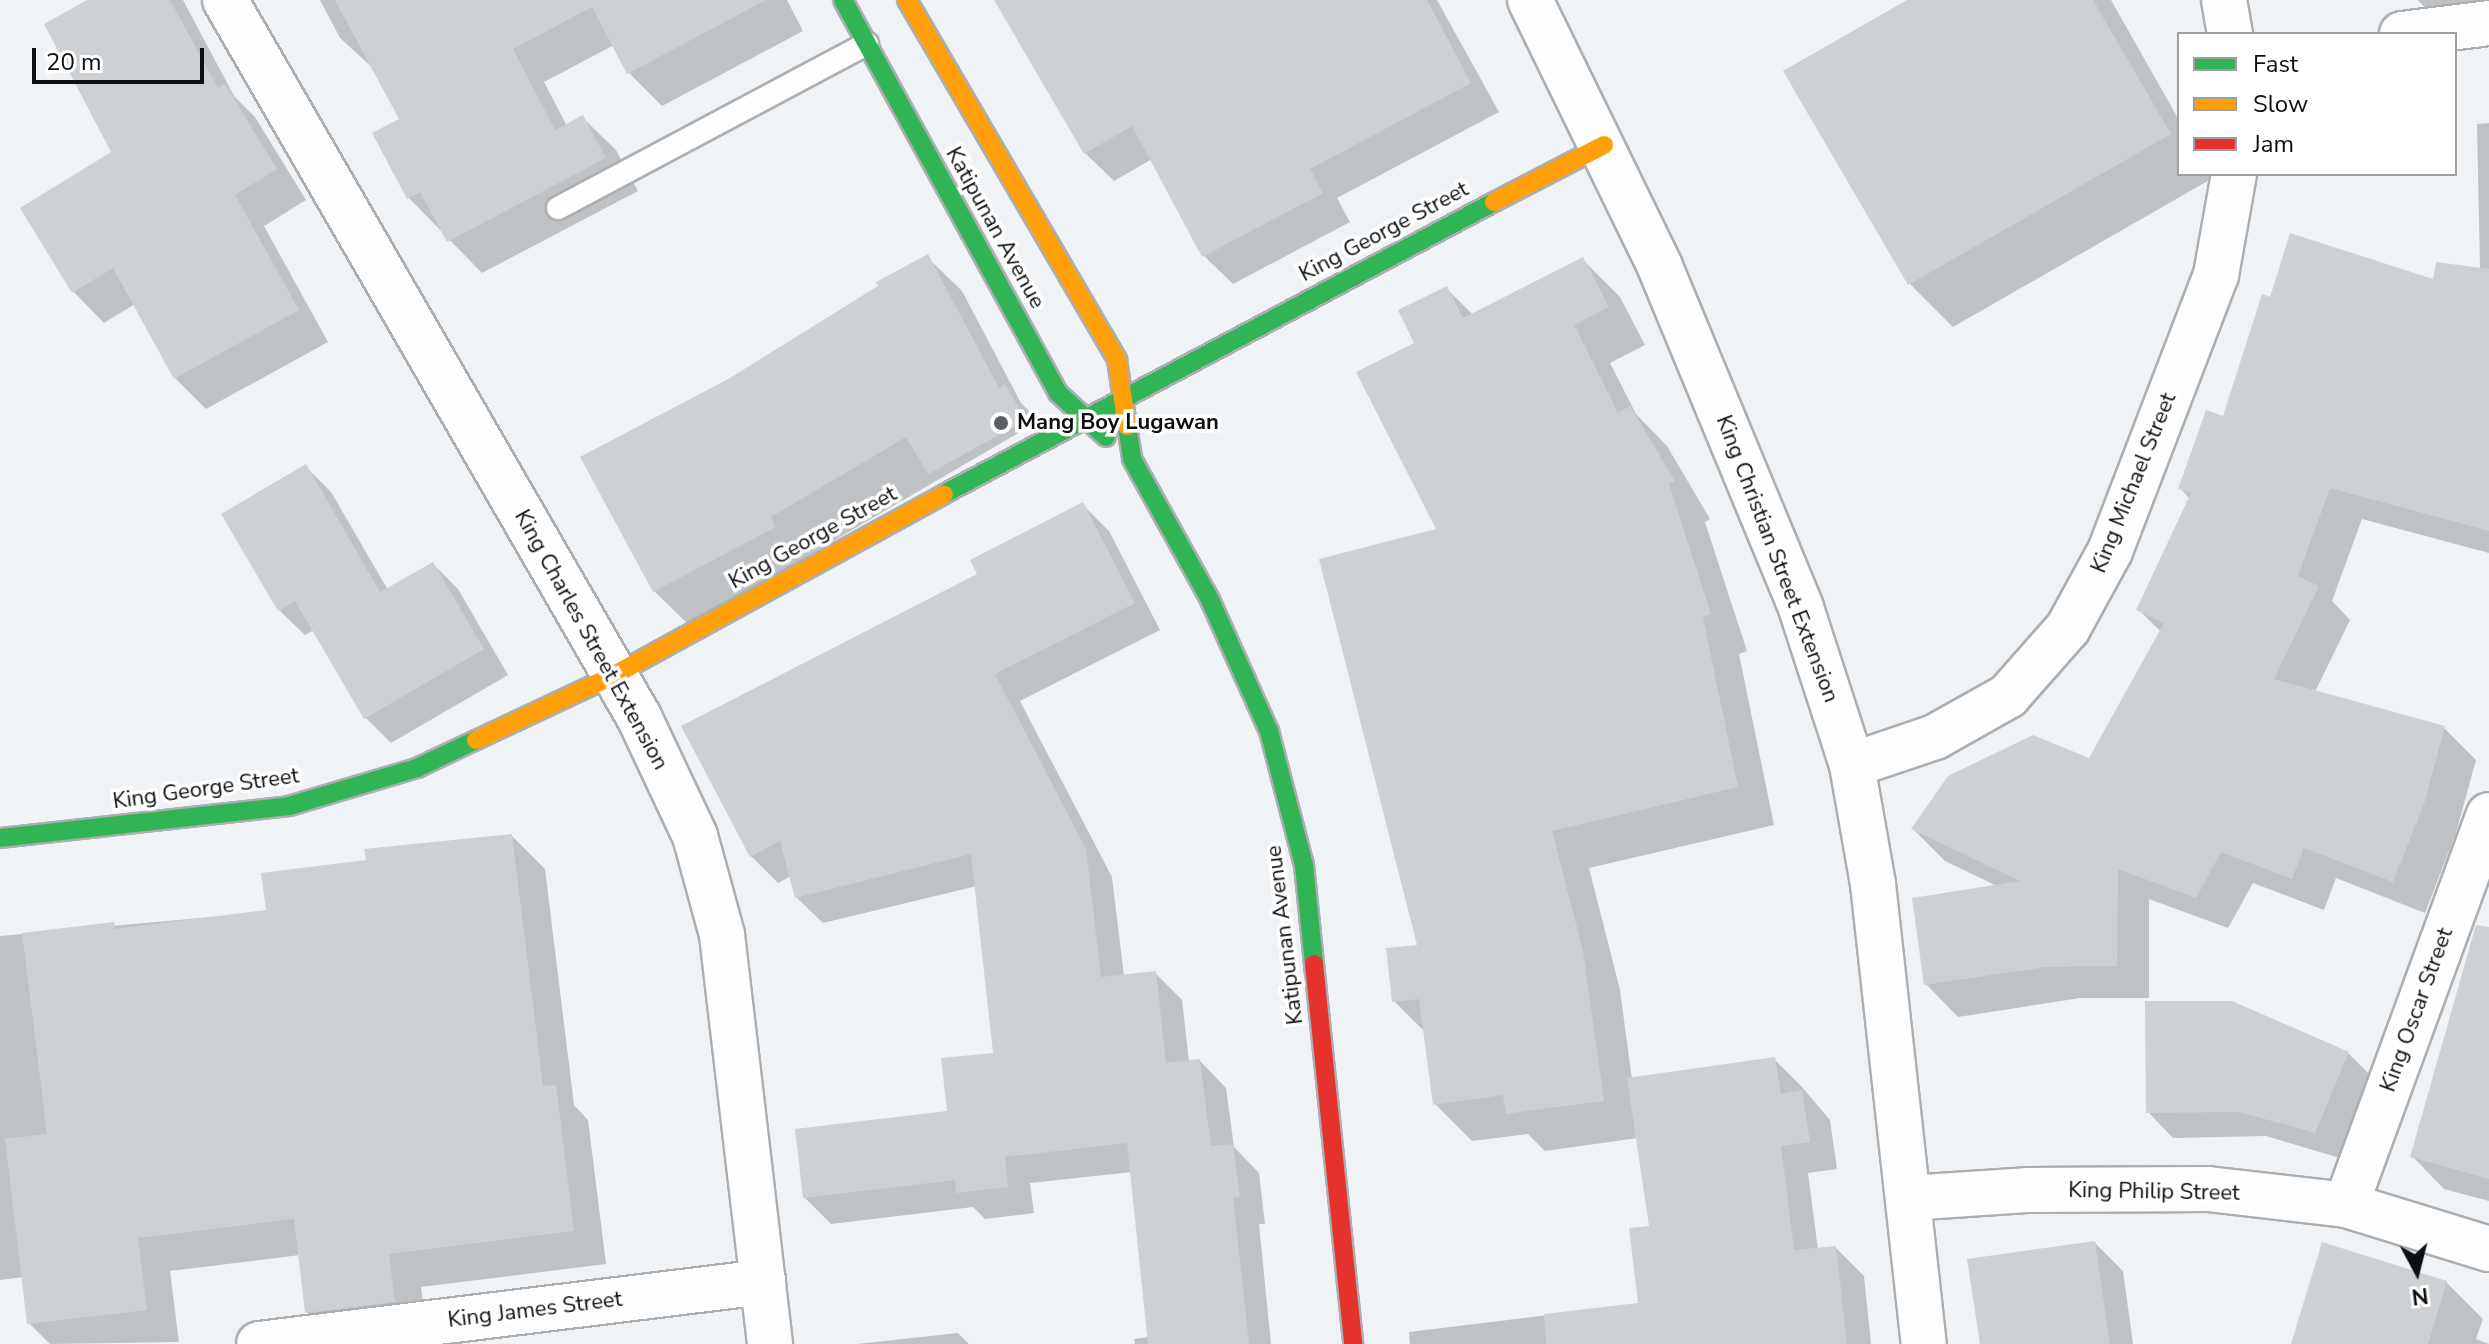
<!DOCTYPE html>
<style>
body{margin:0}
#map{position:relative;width:2489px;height:1344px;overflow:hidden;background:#eff3f6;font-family:"Nunito Sans",sans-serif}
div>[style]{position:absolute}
.shadow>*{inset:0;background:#0003}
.building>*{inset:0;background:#ced1d3}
.roads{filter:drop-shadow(2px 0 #acafb1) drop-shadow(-2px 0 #acafb1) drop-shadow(0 2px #acafb1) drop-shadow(0 -2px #acafb1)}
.lane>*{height:22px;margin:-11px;padding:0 11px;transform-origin:11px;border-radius:11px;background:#fdfdfe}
.street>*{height:44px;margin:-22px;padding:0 22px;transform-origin:22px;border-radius:22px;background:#fdfdfe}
.fast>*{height:18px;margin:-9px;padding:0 9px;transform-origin:9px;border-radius:9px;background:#30b455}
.slow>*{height:18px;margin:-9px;padding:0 9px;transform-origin:9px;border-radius:9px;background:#ff9f0a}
.jam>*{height:18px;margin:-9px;padding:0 9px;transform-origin:9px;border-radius:9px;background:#e5322d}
.dots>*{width:22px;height:22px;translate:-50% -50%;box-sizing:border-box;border:4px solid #fff;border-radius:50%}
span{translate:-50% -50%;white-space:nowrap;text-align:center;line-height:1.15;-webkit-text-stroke:7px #fff;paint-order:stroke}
.street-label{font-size:22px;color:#0d0f11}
.poi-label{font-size:22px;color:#0d0f11;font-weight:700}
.left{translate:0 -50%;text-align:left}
.legend{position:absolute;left:2177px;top:32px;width:280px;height:144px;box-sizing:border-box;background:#fff;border:2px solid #9e9fa0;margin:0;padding:10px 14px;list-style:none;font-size:24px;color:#0d0f11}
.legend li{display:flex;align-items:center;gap:16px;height:40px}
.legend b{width:40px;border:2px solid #9e9fa0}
.north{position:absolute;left:2377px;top:1232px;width:80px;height:80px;-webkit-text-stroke:6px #fff;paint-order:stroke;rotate:173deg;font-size:22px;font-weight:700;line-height:32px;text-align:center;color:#0d0f11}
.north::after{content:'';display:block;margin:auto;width:28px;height:36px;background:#0d0f11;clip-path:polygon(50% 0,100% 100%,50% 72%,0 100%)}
.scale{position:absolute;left:32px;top:48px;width:172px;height:36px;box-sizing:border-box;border:4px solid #0d0f11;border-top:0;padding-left:10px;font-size:24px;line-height:28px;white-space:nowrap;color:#0d0f11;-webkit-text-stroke:6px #fff;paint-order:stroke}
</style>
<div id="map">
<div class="shadow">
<i style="clip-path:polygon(92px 0,183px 0,234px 96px,255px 117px,306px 200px,264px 226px,328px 342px,206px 409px,175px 378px,135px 304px,104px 323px,74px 292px,22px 209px,114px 153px)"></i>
<i style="clip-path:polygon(320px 0,787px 0,803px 31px,662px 106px,629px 73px,614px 45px,544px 82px,567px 126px,583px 118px,616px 150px,638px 191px,482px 273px,409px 198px,402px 120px,375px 70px,340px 38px)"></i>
<i style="clip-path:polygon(996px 0,1437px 0,1499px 112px,1337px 198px,1350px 222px,1233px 284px,1204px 256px,1152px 159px,1114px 181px,1085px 153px)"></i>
<i style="clip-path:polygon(1911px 0,2111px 0,2179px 120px,2179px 174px,2210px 174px,2213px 178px,1953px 327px,1910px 284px)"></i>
<i style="clip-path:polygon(2418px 0,2482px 0,2424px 7px)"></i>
<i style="clip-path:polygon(2489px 123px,2489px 553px,2362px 519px,2332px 601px,2350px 620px,2315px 692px,2444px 728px,2476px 760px,2456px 833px,2425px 913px,2336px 878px,2324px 910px,2253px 883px,2228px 928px,2149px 899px,2149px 998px,2080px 998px,1958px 1017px,1926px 984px,1999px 887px,1945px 861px,1913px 829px,2090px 761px,2161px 632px,2138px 609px,2190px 499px,2180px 488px,2224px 418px,2271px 299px,2435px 282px,2480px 270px,2477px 124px)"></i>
<i style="clip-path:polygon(927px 257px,962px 291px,1021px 403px,1039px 421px,689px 625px,654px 591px,731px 380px)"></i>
<i style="clip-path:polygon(1582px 259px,1620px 297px,1645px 345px,1610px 363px,1636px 414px,1667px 446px,1710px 519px,1705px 522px,1747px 651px,1739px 654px,1774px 825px,1589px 868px,1620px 990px,1632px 1080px,1774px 1059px,1802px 1087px,1830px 1120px,1837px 1169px,1808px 1173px,1818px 1250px,1836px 1248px,1864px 1276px,1871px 1344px,1410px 1344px,1409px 1332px,1640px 1304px,1652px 1228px,1638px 1138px,1545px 1151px,1528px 1134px,1472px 1141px,1435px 1104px,1426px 1033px,1394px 1001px,1419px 947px,1439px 531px,1417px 344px,1447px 289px,1473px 315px)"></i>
<i style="clip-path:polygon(306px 467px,331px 492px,388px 590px,433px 564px,458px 589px,508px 675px,391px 743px,366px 718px,314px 630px,305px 635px,279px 610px)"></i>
<i style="clip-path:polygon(1082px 504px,1109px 531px,1160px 630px,1020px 701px,1112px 877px,1124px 976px,1155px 973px,1182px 1000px,1189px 1062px,1200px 1061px,1226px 1088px,1234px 1147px,1259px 1173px,1265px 1224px,1259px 1224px,1271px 1344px,1135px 1344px,1134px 1339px,1149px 1337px,1132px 1172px,1030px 1183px,1034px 1213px,985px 1219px,973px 1207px,831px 1224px,804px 1197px,949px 1113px,996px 1055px,977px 886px,823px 923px,796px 897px,791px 876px,778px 883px,751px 856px,980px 575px)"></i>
<i style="clip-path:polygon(512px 836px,545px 869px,574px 1105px,588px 1120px,606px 1264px,421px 1287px,427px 1335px,339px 1344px,307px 1312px,300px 1255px,170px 1271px,179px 1342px,50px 1344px,29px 1323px,24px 1277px,0 1280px,0 936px,268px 912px,368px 862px)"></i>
<i style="clip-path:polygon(2489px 1017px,2489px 1201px,2444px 1189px,2412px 1156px)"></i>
<i style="clip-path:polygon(2348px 1053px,2374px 1079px,2340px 1158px,2266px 1136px,2173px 1138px,2148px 1112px)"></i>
<i style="clip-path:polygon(2095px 1243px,2123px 1271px,2133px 1344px,1982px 1344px)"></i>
<i style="clip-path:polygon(2446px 1282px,2483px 1319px,2476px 1339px,2489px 1344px,2293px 1344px)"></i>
<i style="clip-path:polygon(958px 1333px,969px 1344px,857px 1344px)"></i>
</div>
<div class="building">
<i style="clip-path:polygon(87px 0,170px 0,218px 88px,225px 84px,277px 169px,235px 195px,299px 310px,174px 379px,113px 268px,72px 293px,20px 208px,111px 152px,44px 24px)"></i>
<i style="clip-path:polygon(335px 0,766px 0,627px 74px,592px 7px,513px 49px,555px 130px,583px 115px,606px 158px,447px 242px,420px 192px,407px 199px,372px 133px,399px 119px)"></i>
<i style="clip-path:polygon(994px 0,1427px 0,1471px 83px,1310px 169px,1323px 193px,1202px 257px,1132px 126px,1084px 154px)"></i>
<i style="clip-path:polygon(1907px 0,2093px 0,2171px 134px,1908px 285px,1783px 71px)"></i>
<i style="clip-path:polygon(2290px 233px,2433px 279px,2436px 262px,2489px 269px,2489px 531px,2330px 488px,2298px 576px,2319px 586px,2274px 679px,2445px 726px,2425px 801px,2393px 882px,2304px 848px,2292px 879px,2221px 852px,2196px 898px,2118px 869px,2117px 966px,2046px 967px,1924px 985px,1912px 898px,2020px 881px,1911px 829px,1948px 776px,2033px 735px,2089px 758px,2164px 623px,2136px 610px,2191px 493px,2178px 489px,2206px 410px,2223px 416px,2262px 294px,2270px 297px)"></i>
<i style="clip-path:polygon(928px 254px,999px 388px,1005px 384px,1026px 420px,928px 474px,906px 437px,771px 517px,776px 527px,653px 592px,580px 457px,730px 378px,878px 286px,876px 282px)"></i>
<i style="clip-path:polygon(1583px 257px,1609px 307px,1574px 325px,1618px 413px,1630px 406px,1675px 481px,1669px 484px,1711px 614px,1703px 617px,1738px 787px,1552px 831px,1583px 951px,1604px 1101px,1506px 1114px,1503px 1095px,1433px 1105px,1419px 999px,1392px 1002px,1386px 948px,1417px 945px,1319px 559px,1436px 529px,1356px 372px,1414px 343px,1398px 310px,1447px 286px,1463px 318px)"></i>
<i style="clip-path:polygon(306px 464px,380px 592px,433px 562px,484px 649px,364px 719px,295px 601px,278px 611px,221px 514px)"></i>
<i style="clip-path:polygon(1083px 502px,1135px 603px,995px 674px,1086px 849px,1101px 977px,1156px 971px,1166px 1063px,1200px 1059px,1211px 1146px,1233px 1144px,1240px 1197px,1233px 1198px,1249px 1344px,1148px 1344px,1127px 1143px,1005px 1157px,1008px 1187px,956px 1193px,955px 1180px,803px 1198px,795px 1129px,947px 1111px,941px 1058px,993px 1053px,971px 854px,795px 898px,780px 841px,750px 857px,681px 726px,977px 574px,970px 560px)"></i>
<i style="clip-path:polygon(512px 834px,543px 1086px,556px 1085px,574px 1231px,389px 1254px,395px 1302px,305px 1313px,294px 1219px,138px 1238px,147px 1310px,27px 1324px,5px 1139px,47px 1134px,22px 933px,114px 922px,115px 929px,266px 910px,261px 873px,366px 860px,364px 849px)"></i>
<i style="clip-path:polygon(2476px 925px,2489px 927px,2489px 1179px,2410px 1157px)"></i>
<i style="clip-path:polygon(2145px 1001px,2232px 1001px,2349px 1052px,2315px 1133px,2239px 1112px,2146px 1113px)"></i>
<i style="clip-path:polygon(1775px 1057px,1781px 1094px,1802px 1090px,1810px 1142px,1781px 1146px,1794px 1250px,1836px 1246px,1847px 1344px,1546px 1344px,1544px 1314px,1638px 1303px,1629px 1228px,1649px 1226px,1627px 1078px)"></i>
<i style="clip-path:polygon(2095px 1241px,2110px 1344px,1980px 1344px,1967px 1259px)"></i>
<i style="clip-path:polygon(2322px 1242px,2447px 1281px,2428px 1344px,2291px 1344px)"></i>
</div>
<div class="roads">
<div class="lane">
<i style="left:558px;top:208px;width:350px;rotate:-28deg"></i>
</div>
<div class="street">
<i style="left:225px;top:0;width:828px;rotate:60deg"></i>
<i style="left:639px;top:717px;width:132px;rotate:64.8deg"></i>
<i style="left:695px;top:836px;width:103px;rotate:74.7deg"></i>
<i style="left:722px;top:935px;width:412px;rotate:83.3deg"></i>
<i style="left:1530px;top:0;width:297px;rotate:64deg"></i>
<i style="left:1660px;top:267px;width:369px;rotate:67.5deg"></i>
<i style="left:1801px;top:608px;width:165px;rotate:72deg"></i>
<i style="left:1852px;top:765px;width:121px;rotate:80deg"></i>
<i style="left:1873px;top:884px;width:463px;rotate:83.7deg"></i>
<i style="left:2224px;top:0;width:35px;rotate:80deg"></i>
<i style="left:2402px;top:34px;width:88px;rotate:-7.2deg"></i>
<i style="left:1852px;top:765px;width:88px;rotate:-18.6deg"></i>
<i style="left:1935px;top:737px;width:84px;rotate:-29.3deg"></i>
<i style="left:2008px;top:696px;width:91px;rotate:-48.6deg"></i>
<i style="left:2068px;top:628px;width:88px;rotate:-61.4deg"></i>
<i style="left:2110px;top:551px;width:296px;rotate:-69deg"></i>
<i style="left:2216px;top:275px;width:103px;rotate:-79.9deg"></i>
<i style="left:1908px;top:1198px;width:119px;rotate:-3.8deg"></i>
<i style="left:2027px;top:1190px;width:181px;rotate:-0.3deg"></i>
<i style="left:2208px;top:1189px;width:139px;rotate:6.6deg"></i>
<i style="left:2346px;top:1205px;width:150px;rotate:17.1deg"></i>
<i style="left:2346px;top:1205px;width:415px;rotate:-69.9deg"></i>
<i style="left:259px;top:1344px;width:508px;rotate:-7.01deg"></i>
</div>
<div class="fast">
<i style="left:843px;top:0;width:448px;rotate:61.3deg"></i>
<i style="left:1058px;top:393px;width:65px;rotate:42.5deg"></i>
<i style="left:1127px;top:426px;width:33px;rotate:81deg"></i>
<i style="left:1132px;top:459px;width:161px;rotate:61deg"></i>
<i style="left:1210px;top:600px;width:144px;rotate:65.8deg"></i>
<i style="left:1269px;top:731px;width:138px;rotate:75.4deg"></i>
<i style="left:1304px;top:865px;width:100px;rotate:84.2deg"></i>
<i style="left:944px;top:494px;width:623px;rotate:-27.96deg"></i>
<i style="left:0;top:838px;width:291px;rotate:-6.3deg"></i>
<i style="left:289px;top:806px;width:134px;rotate:-16.5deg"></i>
<i style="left:417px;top:768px;width:65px;rotate:-25.4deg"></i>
</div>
<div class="slow">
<i style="left:907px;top:0;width:417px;rotate:59.7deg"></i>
<i style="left:1117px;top:360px;width:67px;rotate:81.4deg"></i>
<i style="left:1494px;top:202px;width:124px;rotate:-27.4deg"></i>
<i style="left:476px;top:740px;width:153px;rotate:-25.2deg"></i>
<i style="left:614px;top:675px;width:376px;rotate:-28.7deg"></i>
</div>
<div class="jam">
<i style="left:1314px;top:964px;width:382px;rotate:84.1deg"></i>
</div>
</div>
<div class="dots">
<i style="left:1001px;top:423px;background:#5c5f61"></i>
</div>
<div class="street-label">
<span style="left:995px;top:228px;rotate:61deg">Katipunan Avenue</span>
<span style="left:1384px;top:232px;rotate:-28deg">King George Street</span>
<span style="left:2134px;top:483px;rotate:-68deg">King Michael Street</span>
<span style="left:813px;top:538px;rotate:-29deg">King George Street</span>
<span style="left:1777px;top:559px;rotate:69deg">King Christian Street Extension</span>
<span style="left:591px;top:640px;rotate:61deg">King Charles Street Extension</span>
<span style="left:206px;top:789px;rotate:-8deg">King George Street</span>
<span style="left:1285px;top:935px;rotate:-97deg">Katipunan Avenue</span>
<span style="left:2417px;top:1010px;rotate:-70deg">King Oscar Street</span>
<span style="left:2154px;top:1192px;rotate:1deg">King Philip Street</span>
<span style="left:535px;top:1310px;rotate:-7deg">King James Street</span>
</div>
<div class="poi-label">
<span class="left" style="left:1017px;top:423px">Mang Boy Lugawan</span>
</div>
<ul class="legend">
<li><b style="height:10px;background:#30b455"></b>Fast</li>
<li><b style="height:10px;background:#ff9f0a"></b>Slow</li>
<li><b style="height:10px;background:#e5322d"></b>Jam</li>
</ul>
<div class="north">N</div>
<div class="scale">20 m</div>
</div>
